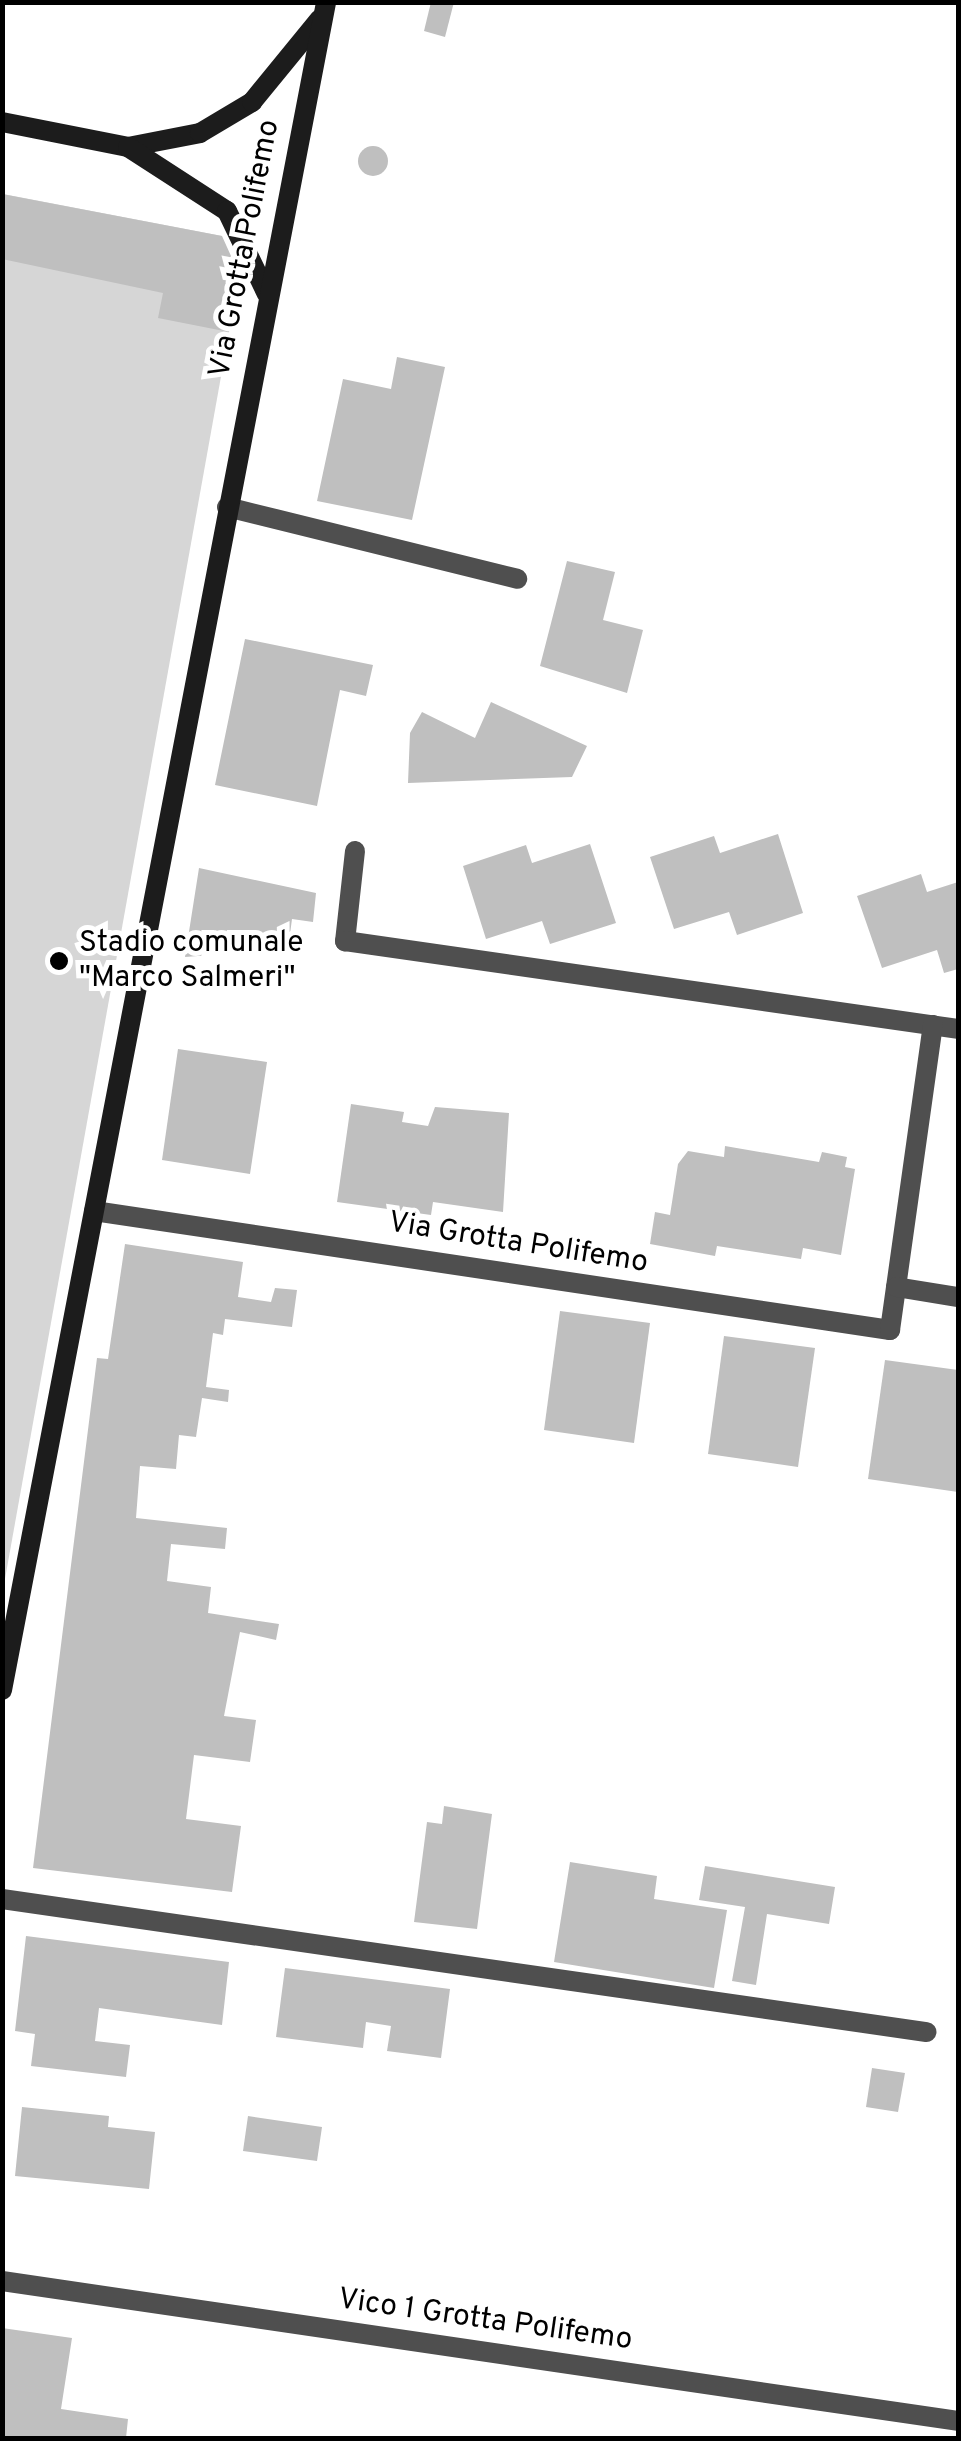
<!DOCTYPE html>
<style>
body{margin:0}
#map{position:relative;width:961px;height:2441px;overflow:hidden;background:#fff;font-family:Overpass,sans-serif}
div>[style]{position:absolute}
.green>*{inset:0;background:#d6d6d6}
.building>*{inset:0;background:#bfbfbf}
.round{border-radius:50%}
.lane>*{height:20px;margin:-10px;padding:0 10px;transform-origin:10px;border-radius:10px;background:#4f4f4f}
.street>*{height:20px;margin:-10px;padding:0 10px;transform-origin:10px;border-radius:10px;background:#4f4f4f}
.secondary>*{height:20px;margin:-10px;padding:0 10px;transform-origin:10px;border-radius:10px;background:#1c1c1c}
.dots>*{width:28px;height:28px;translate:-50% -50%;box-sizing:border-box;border:5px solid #fff;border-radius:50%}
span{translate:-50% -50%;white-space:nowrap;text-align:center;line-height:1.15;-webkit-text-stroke:10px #fff;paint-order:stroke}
.street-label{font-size:30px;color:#000}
.poi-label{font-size:30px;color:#000}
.left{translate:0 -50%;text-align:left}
.frame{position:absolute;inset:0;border:5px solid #000;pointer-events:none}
</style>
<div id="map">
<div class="green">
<i style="clip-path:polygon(3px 194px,222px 236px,229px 332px,3px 1590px)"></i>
</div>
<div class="building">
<i style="clip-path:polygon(431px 2px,454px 2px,445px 37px,424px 31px)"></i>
<i class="round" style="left:358px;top:146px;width:30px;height:30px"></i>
<i style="clip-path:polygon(2px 194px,222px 236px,240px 276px,229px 332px,158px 318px,163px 293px,2px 259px)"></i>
<i style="clip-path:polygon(397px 357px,445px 367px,412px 520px,317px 501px,343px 379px,391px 389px)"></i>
<i style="clip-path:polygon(567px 561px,615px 572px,603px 620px,643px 630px,627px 693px,540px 666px)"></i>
<i style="clip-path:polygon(245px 639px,373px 665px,366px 696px,340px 690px,317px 806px,215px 785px)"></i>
<i style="clip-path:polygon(491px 702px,587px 746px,572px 777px,408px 783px,410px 733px,422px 712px,475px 738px)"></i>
<i style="clip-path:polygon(778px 834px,803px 913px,737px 935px,729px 912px,674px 929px,650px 857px,714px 836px,720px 853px)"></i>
<i style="clip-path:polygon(590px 844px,616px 923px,550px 944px,542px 921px,486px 939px,463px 866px,526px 845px,532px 863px)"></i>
<i style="clip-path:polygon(199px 868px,316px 893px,313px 922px,292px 919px,288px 949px,185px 957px)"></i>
<i style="clip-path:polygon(921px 874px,927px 892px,958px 882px,958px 969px,944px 973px,937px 950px,882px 968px,857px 896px)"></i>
<i style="clip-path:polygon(178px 1049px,267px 1062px,250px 1174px,162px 1160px)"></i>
<i style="clip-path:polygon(351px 1104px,404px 1112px,402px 1122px,428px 1126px,435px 1107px,509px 1113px,503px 1212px,433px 1202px,431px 1215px,337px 1202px)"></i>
<i style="clip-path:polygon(725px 1146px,819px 1162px,822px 1152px,847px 1157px,845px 1167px,855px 1169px,841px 1255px,803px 1248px,801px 1259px,717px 1246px,715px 1256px,650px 1244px,655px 1212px,670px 1215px,678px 1164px,688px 1151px,724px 1157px)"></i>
<i style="clip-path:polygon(125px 1244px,243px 1262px,238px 1297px,271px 1302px,275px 1288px,297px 1290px,292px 1327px,225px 1319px,223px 1335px,213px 1333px,206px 1387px,229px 1390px,228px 1402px,202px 1398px,196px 1437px,179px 1435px,176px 1469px,140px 1466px,136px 1518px,227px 1528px,225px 1549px,171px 1544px,167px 1581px,211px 1587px,208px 1613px,279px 1624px,276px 1640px,240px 1632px,224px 1716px,256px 1720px,250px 1762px,194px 1755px,186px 1819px,241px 1826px,232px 1892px,33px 1868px,97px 1358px,108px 1359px)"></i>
<i style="clip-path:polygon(560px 1311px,650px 1323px,634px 1443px,544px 1430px)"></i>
<i style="clip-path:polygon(724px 1336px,815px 1348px,798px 1467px,708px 1454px)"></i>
<i style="clip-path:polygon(885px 1360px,958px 1370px,958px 1492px,868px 1479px)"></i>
<i style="clip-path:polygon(444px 1806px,492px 1814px,477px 1929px,414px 1922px,427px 1822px,442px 1824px)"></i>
<i style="clip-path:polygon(570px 1862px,657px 1876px,654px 1899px,727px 1910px,714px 1988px,554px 1962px)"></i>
<i style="clip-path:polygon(705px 1866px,835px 1887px,829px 1924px,767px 1914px,756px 1985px,732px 1981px,745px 1907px,699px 1900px)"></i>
<i style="clip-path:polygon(26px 1936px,229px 1962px,222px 2025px,99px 2008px,95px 2041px,130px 2045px,126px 2077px,31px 2066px,35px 2034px,15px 2031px)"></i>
<i style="clip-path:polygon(285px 1968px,450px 1989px,441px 2058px,387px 2051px,391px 2026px,366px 2022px,363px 2048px,276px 2037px)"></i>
<i style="clip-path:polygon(872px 2068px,905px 2073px,898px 2112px,866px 2107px)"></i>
<i style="clip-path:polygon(22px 2107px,109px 2116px,108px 2127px,155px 2132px,149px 2189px,15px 2176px)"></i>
<i style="clip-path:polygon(248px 2116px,322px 2127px,317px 2161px,243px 2151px)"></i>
<i style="clip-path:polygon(2px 2328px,72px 2338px,61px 2409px,128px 2419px,126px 2438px,2px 2438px)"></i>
</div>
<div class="lane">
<i style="left:2px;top:1899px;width:934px;rotate:8.19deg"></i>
</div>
<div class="street">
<i style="left:227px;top:507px;width:299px;rotate:13.9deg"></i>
<i style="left:355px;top:851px;width:91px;rotate:96.3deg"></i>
<i style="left:345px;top:941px;width:619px;rotate:8.17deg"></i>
<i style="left:94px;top:1211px;width:805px;rotate:8.5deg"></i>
<i style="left:890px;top:1330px;width:308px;rotate:-82deg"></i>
<i style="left:896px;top:1287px;width:63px;rotate:9.2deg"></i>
<i style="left:2px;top:2281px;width:966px;rotate:8.33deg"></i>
</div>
<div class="secondary">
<i style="left:2px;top:122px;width:128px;rotate:11.2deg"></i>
<i style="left:128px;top:147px;width:73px;rotate:-11deg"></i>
<i style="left:200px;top:133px;width:61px;rotate:-30.8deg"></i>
<i style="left:252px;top:102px;width:107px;rotate:-50.7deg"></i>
<i style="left:128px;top:147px;width:118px;rotate:32.9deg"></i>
<i style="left:227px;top:211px;width:92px;rotate:64.3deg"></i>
<i style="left:2px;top:1690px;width:1719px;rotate:-79.13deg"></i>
</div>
<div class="dots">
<i style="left:59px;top:961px;background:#000"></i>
</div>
<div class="street-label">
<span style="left:246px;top:249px;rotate:-79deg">Via Grotta Polifemo</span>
<span style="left:518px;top:1244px;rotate:9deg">Via Grotta Polifemo</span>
<span style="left:485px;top:2321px;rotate:8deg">Vico 1 Grotta Polifemo</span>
</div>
<div class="poi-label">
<span class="left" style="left:79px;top:961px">Stadio comunale<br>"Marco Salmeri"</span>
</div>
<div class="frame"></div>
</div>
